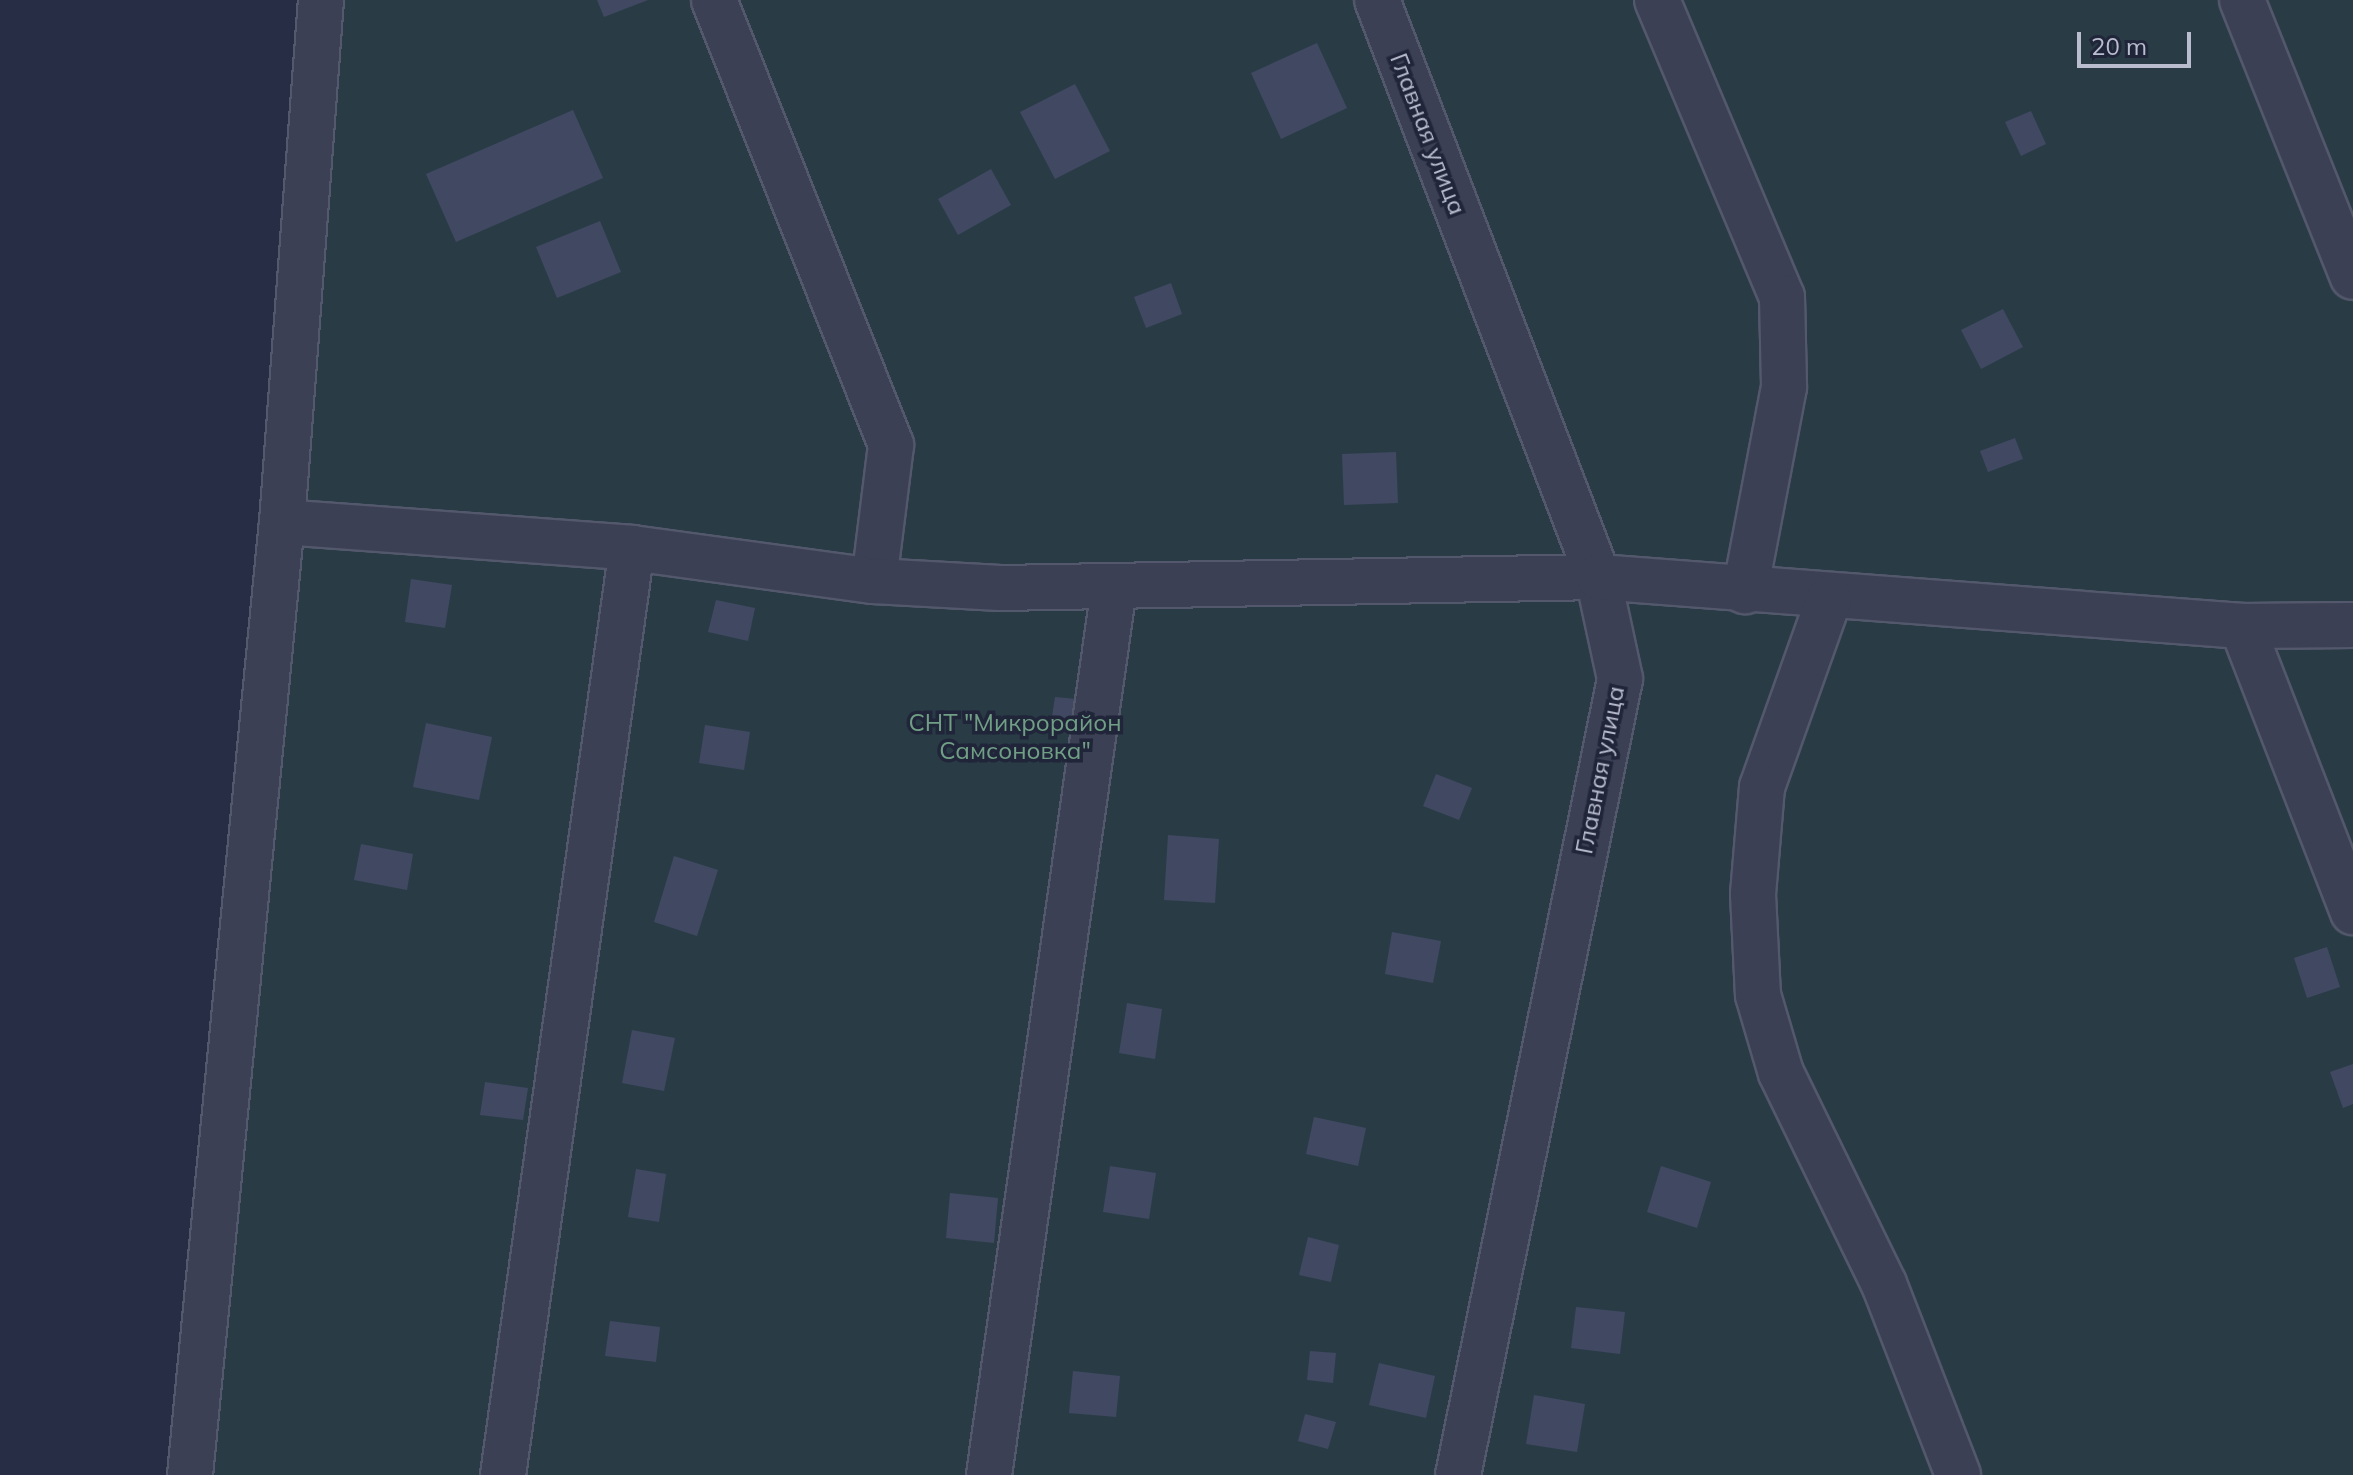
<!DOCTYPE html>
<meta charset="utf-8">
<style>
body{margin:0}
#map{position:relative;width:2353px;height:1475px;overflow:hidden;background:#272d45;font-family:Mulish,sans-serif}
div>[style]{position:absolute}
.green>*{inset:0;background:#293c46}
.building>*{inset:0;background:#414862}
.roads{filter:drop-shadow(2px 0 #54586c) drop-shadow(-2px 0 #54586c) drop-shadow(0 2px #54586c) drop-shadow(0 -2px #54586c)}
.minor>*{height:44px;margin:-22px;padding:0 22px;transform-origin:22px;border-radius:22px;background:#3b4054}
span{translate:-50% -50%;white-space:nowrap;text-align:center;line-height:1.15;-webkit-text-stroke:7px #20253a;paint-order:stroke}
.street-label{font-size:24px;color:#b9bdce}
.park-label{font-size:24px;color:#709f85}
.scale{position:absolute;left:2077px;top:32px;width:114px;height:36px;box-sizing:border-box;border:4px solid #b9bdce;border-top:0;padding-left:10px;font-size:24px;line-height:28px;white-space:nowrap;color:#b9bdce;-webkit-text-stroke:6px #20253a;paint-order:stroke}
</style>
<div id="map">
<div class="green">
<i style="clip-path:polygon(321px 0,2353px 0,2353px 1475px,190px 1475px)"></i>
</div>
<div class="building">
<i style="clip-path:polygon(597px 0,648px 0,604px 17px)"></i>
<i style="clip-path:polygon(1317px 43px,1347px 108px,1281px 139px,1251px 73px)"></i>
<i style="clip-path:polygon(1075px 84px,1110px 151px,1055px 179px,1020px 112px)"></i>
<i style="clip-path:polygon(573px 110px,603px 178px,456px 242px,426px 174px)"></i>
<i style="clip-path:polygon(2031px 111px,2046px 144px,2021px 156px,2005px 122px)"></i>
<i style="clip-path:polygon(991px 169px,1011px 205px,958px 235px,938px 199px)"></i>
<i style="clip-path:polygon(600px 221px,621px 272px,557px 298px,536px 247px)"></i>
<i style="clip-path:polygon(1171px 283px,1182px 314px,1146px 328px,1134px 297px)"></i>
<i style="clip-path:polygon(2003px 309px,2023px 347px,1981px 369px,1961px 330px)"></i>
<i style="clip-path:polygon(2015px 438px,2023px 459px,1988px 472px,1980px 451px)"></i>
<i style="clip-path:polygon(1396px 452px,1398px 503px,1344px 505px,1342px 454px)"></i>
<i style="clip-path:polygon(411px 579px,452px 585px,445px 628px,405px 622px)"></i>
<i style="clip-path:polygon(716px 600px,755px 608px,748px 641px,708px 632px)"></i>
<i style="clip-path:polygon(1055px 697px,1087px 700px,1084px 726px,1051px 723px)"></i>
<i style="clip-path:polygon(426px 723px,492px 737px,479px 800px,413px 787px)"></i>
<i style="clip-path:polygon(705px 725px,750px 732px,744px 770px,699px 763px)"></i>
<i style="clip-path:polygon(1436px 774px,1472px 788px,1459px 820px,1423px 806px)"></i>
<i style="clip-path:polygon(1168px 835px,1219px 839px,1215px 903px,1164px 900px)"></i>
<i style="clip-path:polygon(361px 844px,413px 854px,407px 890px,354px 880px)"></i>
<i style="clip-path:polygon(674px 856px,718px 870px,697px 936px,654px 922px)"></i>
<i style="clip-path:polygon(1392px 932px,1441px 941px,1433px 983px,1385px 974px)"></i>
<i style="clip-path:polygon(2327px 947px,2340px 987px,2307px 998px,2294px 958px)"></i>
<i style="clip-path:polygon(1127px 1003px,1162px 1009px,1155px 1059px,1119px 1053px)"></i>
<i style="clip-path:polygon(632px 1030px,675px 1038px,664px 1091px,622px 1083px)"></i>
<i style="clip-path:polygon(2353px 1064px,2353px 1104px,2343px 1108px,2330px 1072px)"></i>
<i style="clip-path:polygon(485px 1082px,528px 1088px,523px 1120px,480px 1115px)"></i>
<i style="clip-path:polygon(1314px 1117px,1366px 1128px,1358px 1166px,1306px 1154px)"></i>
<i style="clip-path:polygon(1110px 1166px,1156px 1173px,1149px 1219px,1103px 1212px)"></i>
<i style="clip-path:polygon(1661px 1166px,1711px 1182px,1697px 1228px,1647px 1212px)"></i>
<i style="clip-path:polygon(636px 1169px,666px 1174px,659px 1222px,628px 1217px)"></i>
<i style="clip-path:polygon(950px 1193px,998px 1198px,994px 1243px,946px 1238px)"></i>
<i style="clip-path:polygon(1308px 1237px,1339px 1245px,1331px 1282px,1299px 1275px)"></i>
<i style="clip-path:polygon(1576px 1307px,1625px 1312px,1620px 1354px,1571px 1348px)"></i>
<i style="clip-path:polygon(610px 1321px,660px 1327px,656px 1362px,605px 1356px)"></i>
<i style="clip-path:polygon(1310px 1351px,1336px 1353px,1333px 1383px,1307px 1380px)"></i>
<i style="clip-path:polygon(1379px 1363px,1435px 1376px,1426px 1418px,1369px 1405px)"></i>
<i style="clip-path:polygon(1073px 1371px,1120px 1376px,1116px 1417px,1069px 1413px)"></i>
<i style="clip-path:polygon(1534px 1395px,1585px 1404px,1577px 1452px,1526px 1444px)"></i>
<i style="clip-path:polygon(1305px 1414px,1336px 1422px,1328px 1449px,1298px 1441px)"></i>
</div>
<div class="roads">
<div class="minor">
<i style="left:714px;top:0;width:479px;rotate:68.3deg"></i>
<i style="left:891px;top:445px;width:137px;rotate:97.1deg"></i>
<i style="left:1377px;top:0;width:618px;rotate:69.04deg"></i>
<i style="left:1598px;top:577px;width:104px;rotate:77.8deg"></i>
<i style="left:1620px;top:679px;width:812px;rotate:101.5deg"></i>
<i style="left:1657px;top:0;width:322px;rotate:67.2deg"></i>
<i style="left:1782px;top:297px;width:90px;rotate:88.7deg"></i>
<i style="left:1784px;top:387px;width:208px;rotate:100.8deg"></i>
<i style="left:2242px;top:0;width:298px;rotate:68.2deg"></i>
<i style="left:282px;top:522px;width:351px;rotate:4.2deg"></i>
<i style="left:632px;top:548px;width:244px;rotate:7.8deg"></i>
<i style="left:874px;top:581px;width:126px;rotate:3.2deg"></i>
<i style="left:1000px;top:588px;width:598px;rotate:-1.05deg"></i>
<i style="left:1598px;top:577px;width:646px;rotate:4.35deg"></i>
<i style="left:2242px;top:626px;width:111px;rotate:-0.5deg"></i>
<i style="left:1829px;top:599px;width:200px;rotate:109.6deg"></i>
<i style="left:1762px;top:787px;width:107px;rotate:94.8deg"></i>
<i style="left:1753px;top:894px;width:101px;rotate:87.2deg"></i>
<i style="left:1758px;top:995px;width:81px;rotate:73.6deg"></i>
<i style="left:1781px;top:1073px;width:235px;rotate:64deg"></i>
<i style="left:1884px;top:1284px;width:205px;rotate:68.8deg"></i>
<i style="left:2242px;top:626px;width:307px;rotate:68.8deg"></i>
<i style="left:190px;top:1475px;width:957px;rotate:-84.49deg"></i>
<i style="left:282px;top:522px;width:523px;rotate:-85.73deg"></i>
<i style="left:503px;top:1475px;width:936px;rotate:-82.08deg"></i>
<i style="left:989px;top:1475px;width:896px;rotate:-81.98deg"></i>
</div>
</div>
<div class="street-label">
<span style="left:1428px;top:134px;rotate:69deg">Главная улица</span>
<span style="left:1600px;top:770px;rotate:-79deg">Главная улица</span>
</div>
<div class="park-label">
<span style="left:1015px;top:737px">СНТ "Микрорайон<br>Самсоновка"</span>
</div>
<div class="scale">20 m</div>
</div>
